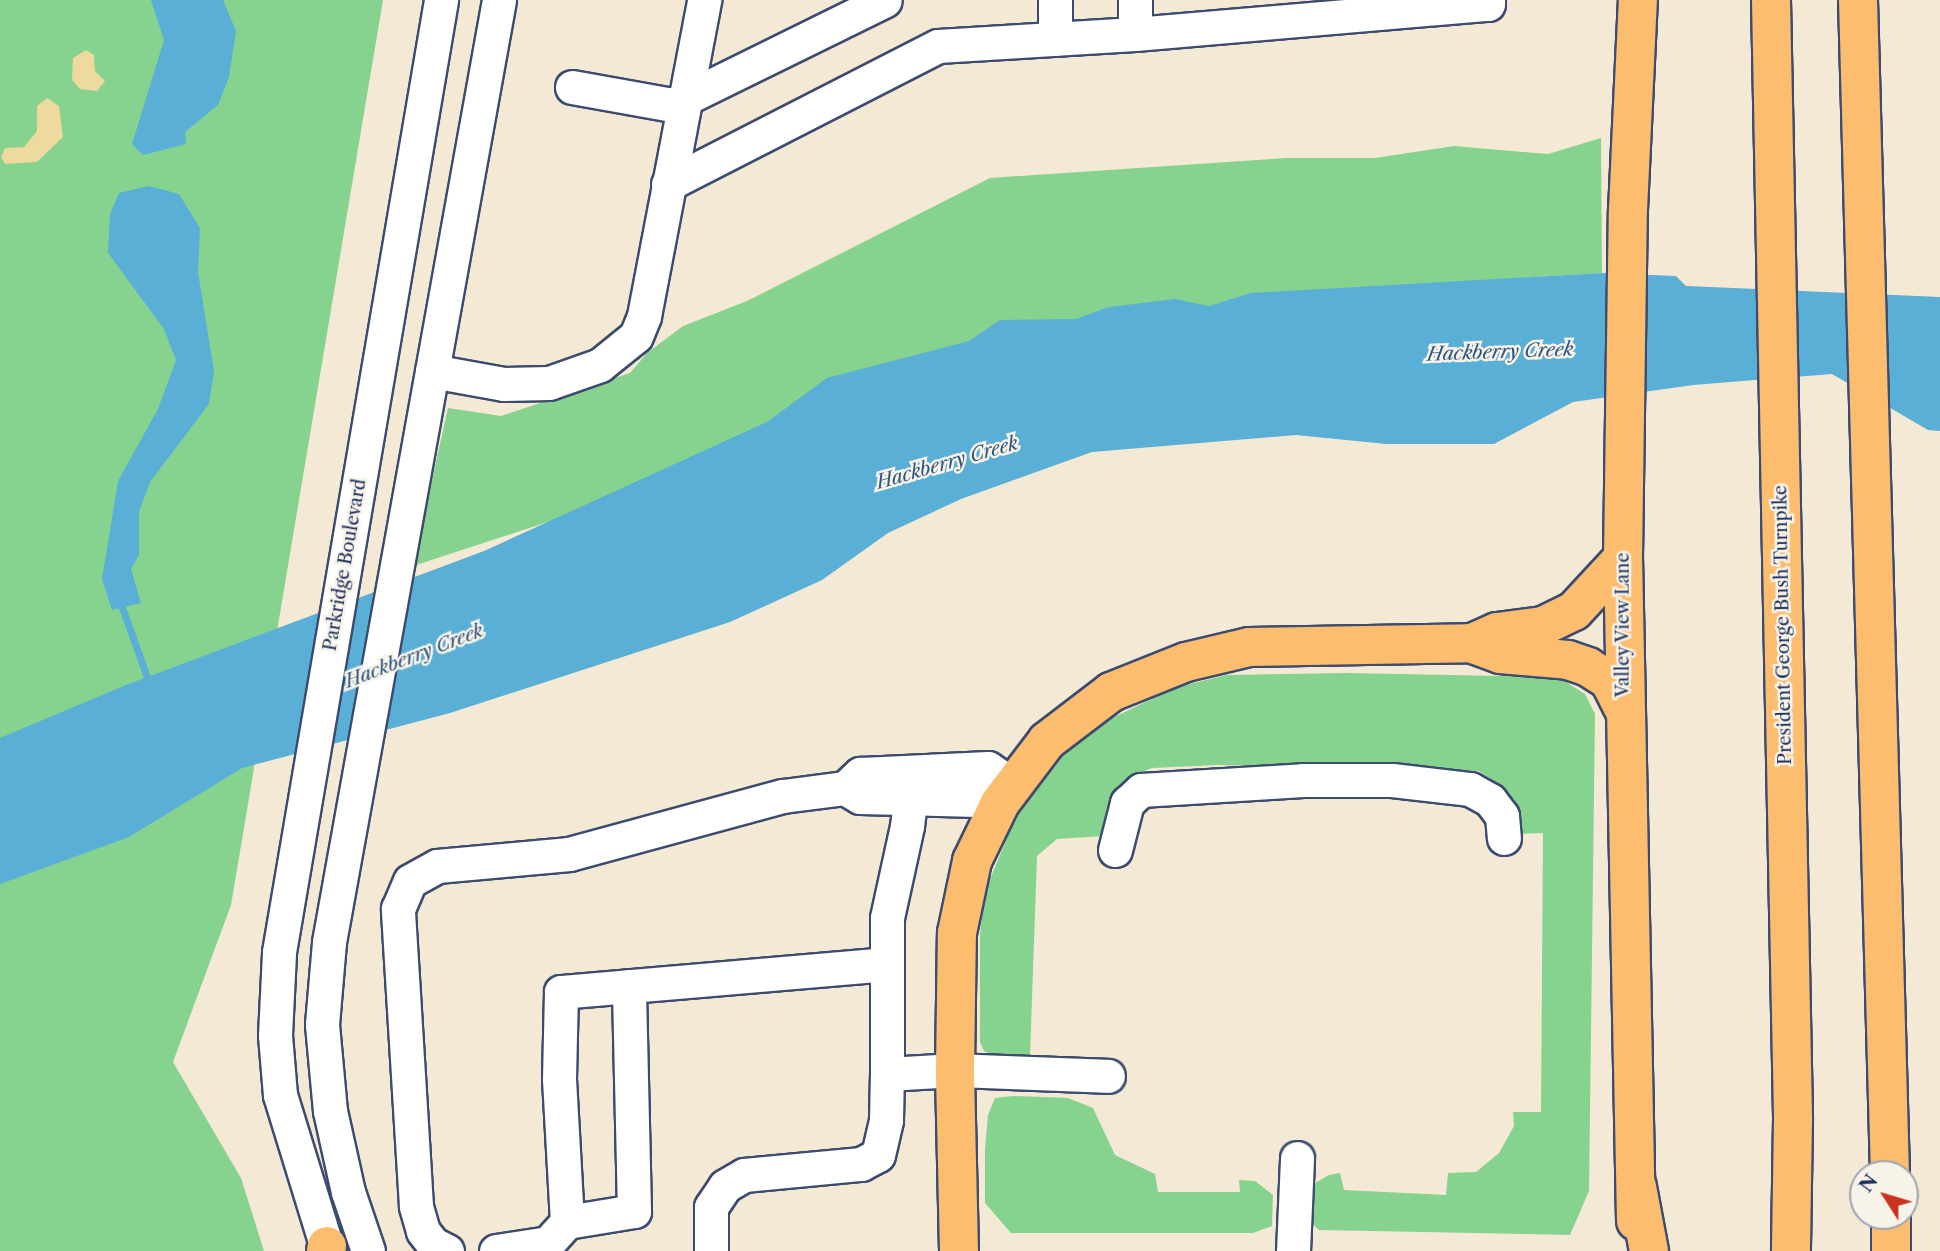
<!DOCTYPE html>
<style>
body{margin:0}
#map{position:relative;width:1940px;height:1251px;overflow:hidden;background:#f4e9d4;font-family:"Libre Caslon Text",serif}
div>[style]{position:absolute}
.green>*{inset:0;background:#86d28f}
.sand>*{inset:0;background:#eeda9e}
.water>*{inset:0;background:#5aafd6}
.stream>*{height:7px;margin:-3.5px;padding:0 3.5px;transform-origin:3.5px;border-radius:3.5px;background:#5aafd6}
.roads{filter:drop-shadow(2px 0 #3c4b70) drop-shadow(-2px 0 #3c4b70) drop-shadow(0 2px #3c4b70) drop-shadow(0 -2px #3c4b70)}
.minor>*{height:33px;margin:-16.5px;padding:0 16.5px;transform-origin:16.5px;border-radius:16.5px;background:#fff}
.major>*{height:38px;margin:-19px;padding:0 19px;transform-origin:19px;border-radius:19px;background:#fcbd6f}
.highway>*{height:38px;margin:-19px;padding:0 19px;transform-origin:19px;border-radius:19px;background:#fcbd6f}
span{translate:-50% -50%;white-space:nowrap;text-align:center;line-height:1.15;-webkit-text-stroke:5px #f7f3e8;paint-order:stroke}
.street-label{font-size:18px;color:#1b2f5e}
.water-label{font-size:19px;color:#2e5582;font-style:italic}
.north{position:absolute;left:1849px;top:1160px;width:70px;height:70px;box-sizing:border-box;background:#f7f3e8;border:2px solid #9fa5b1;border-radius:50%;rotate:307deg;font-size:19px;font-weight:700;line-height:28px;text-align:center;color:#1b2f5e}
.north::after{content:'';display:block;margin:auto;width:24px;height:32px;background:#c8321e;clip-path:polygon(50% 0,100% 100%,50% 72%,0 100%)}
</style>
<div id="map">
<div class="green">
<i style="clip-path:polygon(0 0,383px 0,231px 905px,173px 1062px,241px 1178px,264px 1251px,0 1251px)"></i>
<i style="clip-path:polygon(1601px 138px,1602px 273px,1425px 284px,1209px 306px,413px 566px,448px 408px,501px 416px,630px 373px,647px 353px,683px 326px,747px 301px,990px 178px,1286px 158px,1375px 158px,1454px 146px,1548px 154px)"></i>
<i style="clip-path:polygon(1347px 673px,1558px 677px,1585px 694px,1595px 714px,1589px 1191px,1570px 1235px,1319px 1230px,1308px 1219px,1315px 1183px,1329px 1175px,1340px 1173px,1344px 1190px,1446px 1195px,1448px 1173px,1476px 1172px,1499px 1153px,1514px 1126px,1513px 1112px,1541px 1112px,1543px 833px,1517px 834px,1516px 806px,1500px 785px,1479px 771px,1217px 765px,1152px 768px,1136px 774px,1122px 785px,1106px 809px,1104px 836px,1057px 839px,1037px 856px,1030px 1056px,996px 1056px,984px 1051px,980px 1042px,980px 934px,985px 891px,1016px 817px,1070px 747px,1108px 720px,1177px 687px,1227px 675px)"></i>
<i style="clip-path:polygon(1013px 1096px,1068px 1098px,1093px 1108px,1115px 1155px,1155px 1174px,1158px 1192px,1240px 1192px,1239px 1180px,1255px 1181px,1273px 1195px,1272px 1226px,1253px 1233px,1011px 1233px,985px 1203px,985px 1149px,988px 1115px,995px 1098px)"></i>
</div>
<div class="sand">
<i style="clip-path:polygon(86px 50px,94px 55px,95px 71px,105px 81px,97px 91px,80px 89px,72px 80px,73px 58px)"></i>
<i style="clip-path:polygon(47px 98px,59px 106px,63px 137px,37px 162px,5px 164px,1px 157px,5px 148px,24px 147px,37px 131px,37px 106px)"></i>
</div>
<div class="water">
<i style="clip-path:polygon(151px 0,223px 0,236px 31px,229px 77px,218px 105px,185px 132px,186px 144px,143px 155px,132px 144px,164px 40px)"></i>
<i style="clip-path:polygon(149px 186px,179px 194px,200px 228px,198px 272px,214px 371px,209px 404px,150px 482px,139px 512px,139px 555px,131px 569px,141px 603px,112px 610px,102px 579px,118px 481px,158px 409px,176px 360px,164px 329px,108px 253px,110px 214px,119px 193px)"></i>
<i style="clip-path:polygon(1602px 273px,1676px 276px,1686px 286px,1940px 297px,1940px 431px,1928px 430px,1832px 374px,1693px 385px,1573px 402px,1494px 444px,1386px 444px,1296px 435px,1092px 452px,961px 499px,888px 533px,822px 580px,730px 622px,450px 713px,242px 768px,129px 837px,0 884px,0 738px,126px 685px,484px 551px,767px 422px,827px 378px,969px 341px,1000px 320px,1076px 319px,1109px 307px,1175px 299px,1209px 306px,1251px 293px)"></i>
</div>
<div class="stream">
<i style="left:119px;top:599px;width:89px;rotate:70.3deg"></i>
</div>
<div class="roads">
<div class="minor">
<i style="left:1055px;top:0;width:39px;rotate:90deg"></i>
<i style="left:1135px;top:0;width:34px;rotate:90deg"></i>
<i style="left:572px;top:87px;width:102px;rotate:10.2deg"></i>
<i style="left:672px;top:105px;width:237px;rotate:-26.2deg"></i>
<i style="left:668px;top:184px;width:303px;rotate:-27.1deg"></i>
<i style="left:938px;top:46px;width:197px;rotate:-3.5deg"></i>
<i style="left:1135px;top:34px;width:354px;rotate:-4.9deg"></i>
<i style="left:1488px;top:4px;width:4px;rotate:-90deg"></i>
<i style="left:432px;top:371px;width:73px;rotate:10.2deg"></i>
<i style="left:504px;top:384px;width:45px;rotate:-1.3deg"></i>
<i style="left:549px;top:383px;width:54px;rotate:-19.4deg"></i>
<i style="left:600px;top:365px;width:46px;rotate:-38.9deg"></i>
<i style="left:636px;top:336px;width:22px;rotate:-68deg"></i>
<i style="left:644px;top:316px;width:322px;rotate:-79.2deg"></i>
<i style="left:913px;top:776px;width:50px;rotate:96.8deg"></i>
<i style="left:907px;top:826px;width:94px;rotate:102.3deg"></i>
<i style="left:887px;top:918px;width:156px;rotate:90deg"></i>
<i style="left:887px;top:1074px;width:68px;rotate:-3.4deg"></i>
<i style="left:955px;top:1070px;width:153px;rotate:2.2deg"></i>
<i style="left:1115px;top:850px;width:49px;rotate:-75.7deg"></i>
<i style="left:1127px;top:803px;width:19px;rotate:-43deg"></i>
<i style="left:1141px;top:790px;width:162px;rotate:-3.5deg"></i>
<i style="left:1303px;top:780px;width:89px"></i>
<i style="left:1392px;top:780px;width:79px;rotate:6.6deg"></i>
<i style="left:1470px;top:789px;width:23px;rotate:29deg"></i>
<i style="left:1490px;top:800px;width:20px;rotate:53deg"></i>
<i style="left:1502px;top:816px;width:22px;rotate:85deg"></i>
<i style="left:567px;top:1222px;width:68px;rotate:-9.3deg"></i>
<i style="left:634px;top:1211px;width:225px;rotate:-91.3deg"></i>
<i style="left:328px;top:1251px;width:163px;rotate:-107.1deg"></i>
<i style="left:280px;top:1095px;width:60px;rotate:-94.8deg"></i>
<i style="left:275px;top:1035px;width:83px;rotate:-87.2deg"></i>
<i style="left:279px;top:952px;width:966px;rotate:-80.34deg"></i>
<i style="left:368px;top:1251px;width:62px;rotate:-108.7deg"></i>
<i style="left:348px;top:1192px;width:83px;rotate:-102.5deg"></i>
<i style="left:330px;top:1111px;width:87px;rotate:-95.3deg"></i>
<i style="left:322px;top:1024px;width:82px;rotate:-85.1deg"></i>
<i style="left:329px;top:942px;width:957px;rotate:-79.77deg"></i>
<i style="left:447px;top:1251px;width:16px;rotate:-153deg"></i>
<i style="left:433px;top:1244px;width:16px;rotate:-128deg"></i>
<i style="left:423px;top:1231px;width:26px;rotate:-106deg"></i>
<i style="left:416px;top:1206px;width:298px;rotate:-93.5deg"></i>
<i style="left:398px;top:909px;width:30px;rotate:-67deg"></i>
<i style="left:410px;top:881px;width:31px;rotate:-29deg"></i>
<i style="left:437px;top:866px;width:133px;rotate:-5.2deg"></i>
<i style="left:569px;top:854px;width:222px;rotate:-15.2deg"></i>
<i style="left:783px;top:796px;width:63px;rotate:-7.4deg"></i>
<i style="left:845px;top:788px;width:21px;rotate:-43deg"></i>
<i style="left:860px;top:774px;width:128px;rotate:-2.7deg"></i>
<i style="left:988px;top:768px;width:28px;rotate:35deg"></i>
<i style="left:1011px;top:784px;width:37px;rotate:154deg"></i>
<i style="left:978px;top:800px;width:118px;rotate:-178.5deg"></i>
<i style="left:860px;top:797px;width:17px;rotate:-149deg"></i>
<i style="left:496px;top:1251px;width:53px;rotate:-8.7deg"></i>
<i style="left:548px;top:1243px;width:28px;rotate:-48deg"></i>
<i style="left:567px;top:1222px;width:143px;rotate:-93.2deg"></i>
<i style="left:559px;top:1079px;width:87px;rotate:-88.7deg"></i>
<i style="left:561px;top:992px;width:326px;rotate:-4.9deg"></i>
<i style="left:711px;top:1251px;width:44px;rotate:-90deg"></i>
<i style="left:711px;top:1207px;width:25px;rotate:-56deg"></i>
<i style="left:725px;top:1186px;width:22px;rotate:-30deg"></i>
<i style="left:744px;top:1175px;width:118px;rotate:-5.4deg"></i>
<i style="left:861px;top:1164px;width:19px;rotate:-28deg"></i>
<i style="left:878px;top:1155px;width:36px;rotate:-77deg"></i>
<i style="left:886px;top:1120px;width:46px;rotate:-88.8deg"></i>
<i style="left:1293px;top:1251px;width:93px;rotate:-87.5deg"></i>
</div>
<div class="major">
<i style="left:1472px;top:643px;width:27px;rotate:-24deg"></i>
<i style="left:1497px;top:632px;width:46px;rotate:-7.4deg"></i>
<i style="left:1543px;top:626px;width:34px;rotate:-26deg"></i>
<i style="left:1574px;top:611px;width:72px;rotate:-47.2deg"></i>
<i style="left:1636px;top:1221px;width:663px;rotate:-91.12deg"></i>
<i style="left:1623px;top:558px;width:348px;rotate:-89.2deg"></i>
<i style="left:1628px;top:210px;width:210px;rotate:-87.3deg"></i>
<i style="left:326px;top:1251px;width:5px;rotate:-79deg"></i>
<i style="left:959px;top:1251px;width:181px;rotate:-91.3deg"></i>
<i style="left:955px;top:1070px;width:137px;rotate:-89.2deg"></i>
<i style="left:957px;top:933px;width:74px;rotate:-78.2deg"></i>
<i style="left:972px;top:861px;width:64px;rotate:-64.2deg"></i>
<i style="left:1000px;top:803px;width:78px;rotate:-52.8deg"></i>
<i style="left:1047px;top:741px;width:81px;rotate:-37.4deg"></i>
<i style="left:1111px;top:692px;width:81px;rotate:-21.8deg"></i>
<i style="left:1186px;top:662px;width:65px;rotate:-13.4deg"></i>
<i style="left:1249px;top:647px;width:221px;rotate:-1deg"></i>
<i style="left:1470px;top:643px;width:32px;rotate:20deg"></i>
<i style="left:1500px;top:654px;width:68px;rotate:5deg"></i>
<i style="left:1568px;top:660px;width:21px;rotate:19deg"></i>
<i style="left:1588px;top:667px;width:25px;rotate:32deg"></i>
<i style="left:1609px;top:680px;width:34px;rotate:63deg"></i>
</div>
<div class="highway">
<i style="left:1771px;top:0;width:1120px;rotate:88.87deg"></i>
<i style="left:1793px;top:1120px;width:131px;rotate:90.9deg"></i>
<i style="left:1858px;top:0;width:1174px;rotate:88.44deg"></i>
<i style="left:1637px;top:1187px;width:65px;rotate:79.4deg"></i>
<i style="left:1891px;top:1216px;width:35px;rotate:90deg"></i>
</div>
</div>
<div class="street-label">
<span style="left:345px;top:565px;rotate:-80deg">Parkridge Boulevard</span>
<span style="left:1623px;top:625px;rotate:-90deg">Valley View Lane</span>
<span style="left:1783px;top:625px;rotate:-91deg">President George Bush Turnpike</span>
</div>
<div class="water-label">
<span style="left:1500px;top:352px;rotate:-2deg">Hackberry Creek</span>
<span style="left:947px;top:463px;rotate:-16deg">Hackberry Creek</span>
<span style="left:414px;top:656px;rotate:-21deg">Hackberry Creek</span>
</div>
<div class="north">N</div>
</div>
